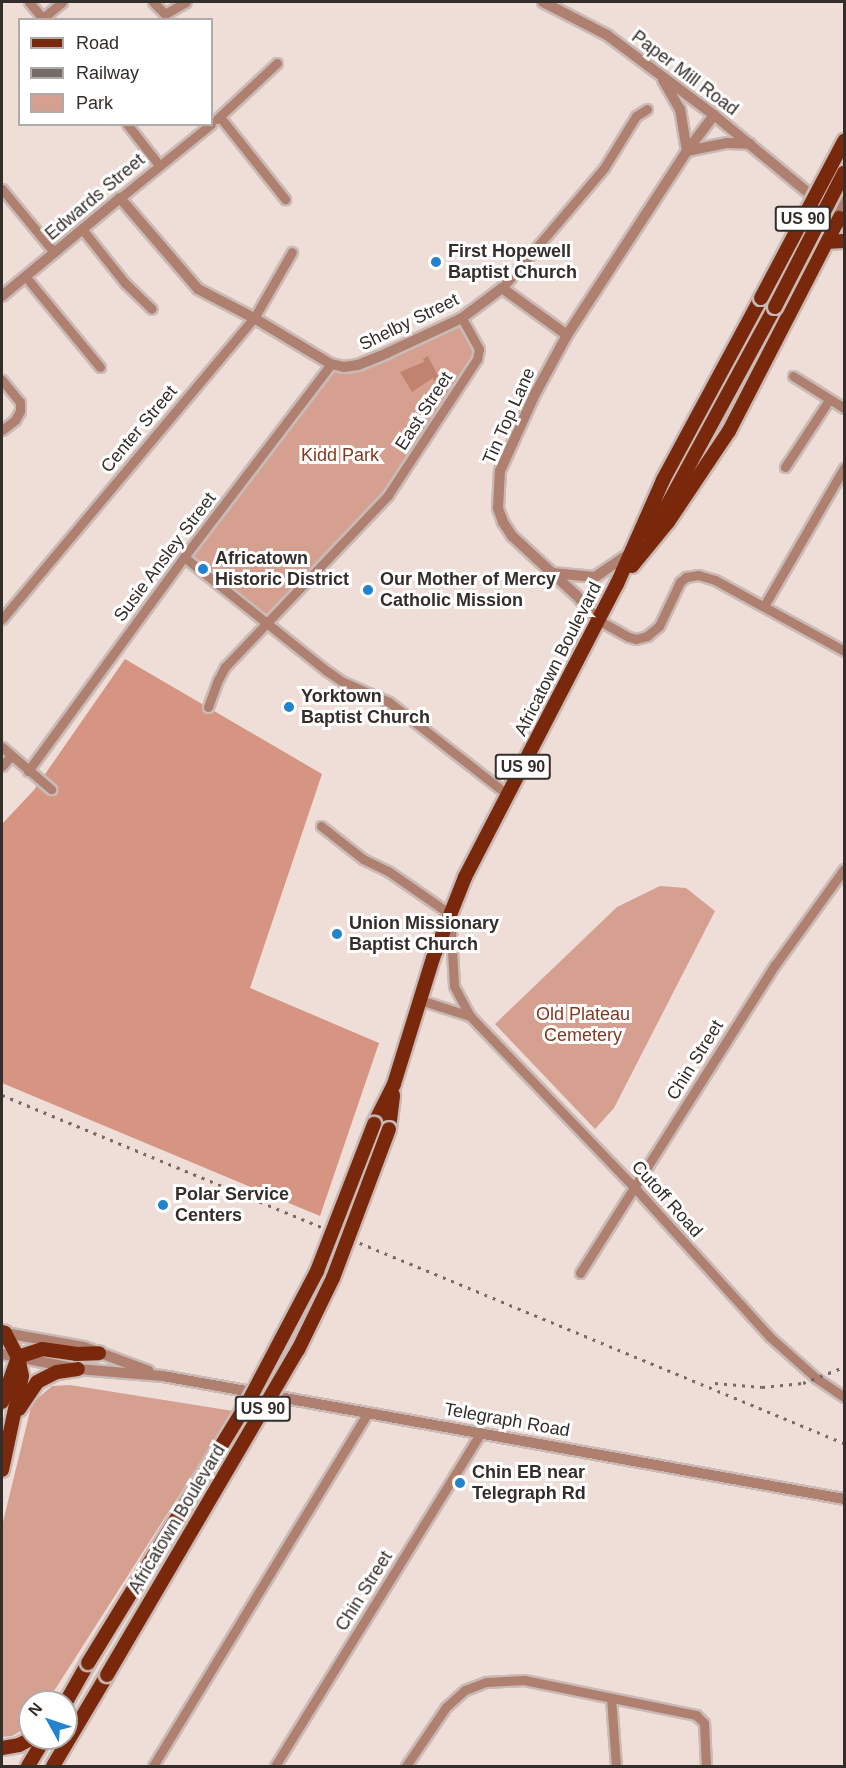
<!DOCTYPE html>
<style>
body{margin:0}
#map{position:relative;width:846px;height:1768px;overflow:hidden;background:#efddd8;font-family:Helvetica,sans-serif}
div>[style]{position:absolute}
.green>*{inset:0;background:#d5a090}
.forest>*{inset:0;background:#d59582}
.water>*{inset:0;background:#c08370}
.roads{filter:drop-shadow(2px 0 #cabab5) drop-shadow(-2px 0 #cabab5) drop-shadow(0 2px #cabab5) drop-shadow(0 -2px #cabab5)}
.minor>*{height:9px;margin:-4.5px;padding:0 4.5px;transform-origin:4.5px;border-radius:4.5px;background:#af7f70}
.tertiary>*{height:10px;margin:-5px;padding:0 5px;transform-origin:5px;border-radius:5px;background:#af7f70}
.primary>*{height:14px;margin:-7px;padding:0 7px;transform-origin:7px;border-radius:7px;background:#7a280c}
.rail>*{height:3px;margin-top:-1.5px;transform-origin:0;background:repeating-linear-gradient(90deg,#756b67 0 3px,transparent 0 9px)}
.bridges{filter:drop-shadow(2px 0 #cabab5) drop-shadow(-2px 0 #cabab5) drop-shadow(0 2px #cabab5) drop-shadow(0 -2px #cabab5)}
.primary-bridge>*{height:14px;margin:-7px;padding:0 7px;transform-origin:7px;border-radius:7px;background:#7a280c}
.dots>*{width:16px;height:16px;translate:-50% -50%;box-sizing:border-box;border:3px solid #fff;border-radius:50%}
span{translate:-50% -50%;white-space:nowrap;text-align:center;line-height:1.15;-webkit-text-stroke:6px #fff;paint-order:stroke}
.shield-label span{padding:2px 4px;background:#fff;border:2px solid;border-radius:4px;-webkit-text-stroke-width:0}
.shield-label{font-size:16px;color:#342e2b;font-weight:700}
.street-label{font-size:18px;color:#342e2b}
.poi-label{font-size:18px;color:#342e2b;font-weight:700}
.left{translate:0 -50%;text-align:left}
.park-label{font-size:18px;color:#853820}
.frame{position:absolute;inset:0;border:3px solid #342e2b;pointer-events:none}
.legend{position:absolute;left:18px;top:18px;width:195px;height:108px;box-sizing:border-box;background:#fff;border:2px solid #aeabaa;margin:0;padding:8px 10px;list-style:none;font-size:18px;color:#342e2b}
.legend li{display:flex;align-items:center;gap:12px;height:30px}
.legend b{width:30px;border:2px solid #aeabaa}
.north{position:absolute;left:18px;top:1690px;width:60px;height:60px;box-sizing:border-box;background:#fff;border:2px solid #aeabaa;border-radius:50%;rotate:310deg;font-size:16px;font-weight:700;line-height:24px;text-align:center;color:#342e2b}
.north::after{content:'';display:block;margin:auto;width:21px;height:27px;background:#2283cf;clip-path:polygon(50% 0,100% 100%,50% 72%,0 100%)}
</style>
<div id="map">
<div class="green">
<i style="clip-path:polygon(462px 318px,479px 349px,388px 495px,267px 621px,184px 557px,331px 364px,344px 367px)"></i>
<i style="clip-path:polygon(660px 886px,686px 888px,715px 911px,614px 1108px,595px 1129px,495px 1024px,617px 907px)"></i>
<i style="clip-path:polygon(70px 1385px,233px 1411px,47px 1702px,30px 1702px,30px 1726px,12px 1736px,2px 1737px,2px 1526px,32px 1403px,52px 1386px)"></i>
</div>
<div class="forest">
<i style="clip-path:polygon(125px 659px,322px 774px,250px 988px,379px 1043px,320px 1216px,2px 1083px,2px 824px,34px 790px)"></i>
</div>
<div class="water">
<i style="clip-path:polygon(428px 356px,439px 378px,434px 381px,433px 378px,412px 392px,400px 372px,424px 362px,423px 359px)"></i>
</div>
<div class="roads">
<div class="minor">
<i style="left:29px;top:2px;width:23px;rotate:50deg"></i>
<i style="left:153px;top:2px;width:17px;rotate:45deg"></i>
<i style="left:165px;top:14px;width:24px;rotate:-30deg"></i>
<i style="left:43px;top:18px;width:25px;rotate:-40deg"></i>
<i style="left:220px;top:117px;width:105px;rotate:51.6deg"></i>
<i style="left:217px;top:119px;width:82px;rotate:-43deg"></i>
<i style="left:127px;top:124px;width:52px;rotate:52deg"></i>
<i style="left:844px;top:160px;width:58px;rotate:94.9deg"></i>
<i style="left:839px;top:218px;width:8px;rotate:50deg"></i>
<i style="left:2px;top:189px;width:82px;rotate:50.5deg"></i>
<i style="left:120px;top:198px;width:117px;rotate:-39.1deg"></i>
<i style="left:82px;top:229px;width:69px;rotate:51.5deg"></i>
<i style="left:125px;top:283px;width:37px;rotate:44deg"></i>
<i style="left:25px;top:276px;width:118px;rotate:50.5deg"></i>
<i style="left:502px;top:288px;width:157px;rotate:-49.6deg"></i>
<i style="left:604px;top:168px;width:61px;rotate:-58.4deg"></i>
<i style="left:636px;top:116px;width:13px;rotate:-32deg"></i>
<i style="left:793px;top:376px;width:60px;rotate:32.1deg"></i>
<i style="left:2px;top:380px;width:28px;rotate:51deg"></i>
<i style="left:20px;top:402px;width:9px;rotate:90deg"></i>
<i style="left:20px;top:411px;width:10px;rotate:119deg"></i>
<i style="left:15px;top:420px;width:16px;rotate:142deg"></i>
<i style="left:785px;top:467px;width:80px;rotate:-56.7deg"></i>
<i style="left:184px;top:557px;width:183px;rotate:38.6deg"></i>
<i style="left:327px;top:671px;width:19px;rotate:35deg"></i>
<i style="left:343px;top:682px;width:50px;rotate:23.5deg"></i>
<i style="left:389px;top:702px;width:151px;rotate:38deg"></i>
<i style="left:764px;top:606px;width:160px;rotate:-59.9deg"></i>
<i style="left:2px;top:619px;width:393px;rotate:-50.1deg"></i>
<i style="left:254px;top:318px;width:76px;rotate:-60.1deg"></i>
<i style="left:598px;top:620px;width:35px;rotate:29deg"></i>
<i style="left:629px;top:637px;width:7px;rotate:16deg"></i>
<i style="left:636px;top:639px;width:11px;rotate:-15deg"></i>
<i style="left:647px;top:636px;width:16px;rotate:-40deg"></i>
<i style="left:659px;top:626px;width:49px;rotate:-64.5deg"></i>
<i style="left:680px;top:582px;width:8px;rotate:-40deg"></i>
<i style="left:686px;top:577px;width:12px;rotate:-9deg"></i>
<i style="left:698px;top:575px;width:18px;rotate:16deg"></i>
<i style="left:715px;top:580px;width:147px;rotate:28.8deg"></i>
<i style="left:208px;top:707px;width:29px;rotate:-70deg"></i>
<i style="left:218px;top:680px;width:15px;rotate:-62deg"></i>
<i style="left:225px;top:667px;width:237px;rotate:-46.5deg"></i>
<i style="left:388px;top:495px;width:163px;rotate:-56.8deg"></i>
<i style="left:477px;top:359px;width:10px;rotate:-79deg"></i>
<i style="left:479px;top:349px;width:35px;rotate:-119deg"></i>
<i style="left:2px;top:747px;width:65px;rotate:40.6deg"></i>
<i style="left:2px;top:766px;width:13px;rotate:-48deg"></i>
<i style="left:28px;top:771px;width:265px;rotate:-53.9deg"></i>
<i style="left:184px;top:557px;width:243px;rotate:-52.7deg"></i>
<i style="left:321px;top:826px;width:53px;rotate:38.2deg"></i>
<i style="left:363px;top:859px;width:28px;rotate:26deg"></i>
<i style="left:388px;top:871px;width:75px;rotate:34.7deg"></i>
<i style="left:450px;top:914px;width:72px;rotate:86.8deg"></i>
<i style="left:454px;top:986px;width:34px;rotate:62deg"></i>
<i style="left:470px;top:1016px;width:238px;rotate:46.2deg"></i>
<i style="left:635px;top:1188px;width:201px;rotate:47.8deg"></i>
<i style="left:770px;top:1337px;width:62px;rotate:41.7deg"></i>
<i style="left:816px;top:1378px;width:34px;rotate:34deg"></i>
<i style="left:420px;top:1000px;width:52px;rotate:17.7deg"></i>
<i style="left:580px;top:1273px;width:365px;rotate:-57.7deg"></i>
<i style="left:775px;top:965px;width:118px;rotate:-54.3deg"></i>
<i style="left:611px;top:1698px;width:68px;rotate:85.8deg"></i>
<i style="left:153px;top:1766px;width:413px;rotate:-58.7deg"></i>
<i style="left:275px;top:1766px;width:392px;rotate:-58.3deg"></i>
<i style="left:406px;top:1766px;width:71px;rotate:-55.9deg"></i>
<i style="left:446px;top:1707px;width:25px;rotate:-42deg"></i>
<i style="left:465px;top:1690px;width:22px;rotate:-21deg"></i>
<i style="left:486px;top:1682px;width:38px;rotate:-3deg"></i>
<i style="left:524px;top:1680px;width:176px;rotate:11.5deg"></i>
<i style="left:696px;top:1715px;width:11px;rotate:45deg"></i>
<i style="left:704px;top:1723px;width:43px;rotate:87.3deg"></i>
</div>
<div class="tertiary">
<i style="left:543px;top:2px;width:72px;rotate:27.3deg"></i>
<i style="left:607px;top:35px;width:134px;rotate:36.8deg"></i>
<i style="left:714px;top:115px;width:162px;rotate:39.5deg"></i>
<i style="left:663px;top:80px;width:34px;rotate:60deg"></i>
<i style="left:680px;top:109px;width:43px;rotate:80.5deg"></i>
<i style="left:687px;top:151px;width:41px;rotate:-11.3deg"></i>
<i style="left:727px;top:143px;width:23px;rotate:2deg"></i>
<i style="left:2px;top:296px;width:153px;rotate:-39.7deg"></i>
<i style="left:120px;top:198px;width:120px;rotate:49.4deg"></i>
<i style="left:198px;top:289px;width:63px;rotate:27.4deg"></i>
<i style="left:254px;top:318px;width:90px;rotate:30.9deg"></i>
<i style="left:331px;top:364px;width:13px;rotate:13deg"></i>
<i style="left:344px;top:367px;width:14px;rotate:-8deg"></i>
<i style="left:358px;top:365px;width:31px;rotate:-22deg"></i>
<i style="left:387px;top:353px;width:83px;rotate:-25deg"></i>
<i style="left:462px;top:318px;width:50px;rotate:-36.9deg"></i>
<i style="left:502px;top:288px;width:80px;rotate:35.9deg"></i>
<i style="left:552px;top:573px;width:43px;rotate:5.3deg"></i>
<i style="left:595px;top:577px;width:42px;rotate:-34.4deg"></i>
<i style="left:598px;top:620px;width:33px;rotate:-131deg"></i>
<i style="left:576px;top:595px;width:87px;rotate:-137.3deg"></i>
<i style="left:512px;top:536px;width:17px;rotate:-123deg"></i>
<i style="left:503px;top:522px;width:15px;rotate:-110deg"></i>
<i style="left:498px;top:508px;width:37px;rotate:-87deg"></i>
<i style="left:500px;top:471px;width:85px;rotate:-65.6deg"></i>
<i style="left:535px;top:394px;width:67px;rotate:-61.5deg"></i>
<i style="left:567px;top:335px;width:220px;rotate:-56.9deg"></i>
<i style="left:687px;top:151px;width:45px;rotate:-53.1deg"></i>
<i style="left:5px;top:1333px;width:80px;rotate:10deg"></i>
<i style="left:84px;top:1347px;width:69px;rotate:20.3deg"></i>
<i style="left:2px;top:1354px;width:77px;rotate:11.2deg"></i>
<i style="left:78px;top:1369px;width:85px;rotate:4.7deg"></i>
<i style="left:163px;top:1376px;width:692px;rotate:10.24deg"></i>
</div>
<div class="primary">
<i style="left:826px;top:242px;width:18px;rotate:-3deg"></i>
<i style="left:646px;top:533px;width:36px;rotate:-53deg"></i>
<i style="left:668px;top:504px;width:224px;rotate:-61.5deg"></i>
<i style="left:632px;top:566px;width:57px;rotate:-50.7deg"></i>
<i style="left:668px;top:522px;width:110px;rotate:-56.2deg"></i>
<i style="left:729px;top:431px;width:240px;rotate:-62.7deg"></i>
<i style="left:374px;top:1124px;width:45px;rotate:-63.4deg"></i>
<i style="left:394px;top:1084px;width:132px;rotate:-72.8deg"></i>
<i style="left:433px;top:958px;width:87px;rotate:-68.4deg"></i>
<i style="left:465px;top:877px;width:330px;rotate:-62.6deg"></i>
<i style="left:617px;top:584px;width:114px;rotate:-66.1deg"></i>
<i style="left:663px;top:480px;width:207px;rotate:-61.7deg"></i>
<i style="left:389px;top:1129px;width:34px;rotate:-83deg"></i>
<i style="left:2px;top:1332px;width:3px;rotate:18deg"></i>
<i style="left:5px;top:1333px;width:27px;rotate:62deg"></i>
<i style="left:18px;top:1357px;width:19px;rotate:78deg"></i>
<i style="left:22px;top:1376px;width:96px;rotate:102deg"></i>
<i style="left:2px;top:1402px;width:48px;rotate:-70.4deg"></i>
<i style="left:18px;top:1357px;width:25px;rotate:-18deg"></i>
<i style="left:42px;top:1349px;width:34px;rotate:8deg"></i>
<i style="left:76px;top:1354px;width:23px;rotate:-2deg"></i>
<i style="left:19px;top:1409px;width:32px;rotate:-56deg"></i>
<i style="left:37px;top:1382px;width:22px;rotate:-27deg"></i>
<i style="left:57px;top:1372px;width:21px;rotate:-8deg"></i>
<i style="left:66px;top:1702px;width:45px;rotate:-60.6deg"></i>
<i style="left:2px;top:1748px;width:17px;rotate:-10deg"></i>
<i style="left:19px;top:1745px;width:16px;rotate:-27deg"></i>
<i style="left:28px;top:1766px;width:33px;rotate:-59deg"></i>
<i style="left:53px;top:1766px;width:106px;rotate:-59.3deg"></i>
</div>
</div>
<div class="rail">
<i style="left:2px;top:1095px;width:911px;rotate:22.46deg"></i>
<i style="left:715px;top:1383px;width:47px;rotate:4.9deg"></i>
<i style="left:762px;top:1387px;width:41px;rotate:-5.6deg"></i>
<i style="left:803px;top:1383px;width:44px;rotate:-21.3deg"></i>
</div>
<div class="bridges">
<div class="primary-bridge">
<i style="left:761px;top:298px;width:178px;rotate:-62.1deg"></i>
<i style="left:775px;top:307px;width:151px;rotate:-62.8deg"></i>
<i style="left:88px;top:1663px;width:304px;rotate:-58.5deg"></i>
<i style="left:247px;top:1404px;width:150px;rotate:-62.2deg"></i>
<i style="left:317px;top:1271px;width:158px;rotate:-68.8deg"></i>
<i style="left:107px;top:1675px;width:377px;rotate:-59.6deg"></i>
<i style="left:298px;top:1350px;width:80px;rotate:-64.1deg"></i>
<i style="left:333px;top:1278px;width:159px;rotate:-69.4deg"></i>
</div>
</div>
<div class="dots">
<i style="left:436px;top:262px;background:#2283cf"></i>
<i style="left:203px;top:569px;background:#2283cf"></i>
<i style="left:368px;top:590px;background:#2283cf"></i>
<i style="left:289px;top:707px;background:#2283cf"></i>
<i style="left:337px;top:934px;background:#2283cf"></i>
<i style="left:163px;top:1205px;background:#2283cf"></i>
<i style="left:460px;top:1483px;background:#2283cf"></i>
</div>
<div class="shield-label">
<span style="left:803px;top:219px">US 90</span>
<span style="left:523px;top:767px">US 90</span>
<span style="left:263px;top:1409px">US 90</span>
</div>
<div class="street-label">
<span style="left:685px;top:73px;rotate:37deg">Paper Mill Road</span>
<span style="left:95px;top:197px;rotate:-40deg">Edwards Street</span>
<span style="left:409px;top:322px;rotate:-26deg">Shelby Street</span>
<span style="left:424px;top:411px;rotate:-57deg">East Street</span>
<span style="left:509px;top:416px;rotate:-66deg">Tin Top Lane</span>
<span style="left:139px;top:429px;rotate:-50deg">Center Street</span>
<span style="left:165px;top:557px;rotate:-53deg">Susie Ansley Street</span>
<span style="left:558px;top:659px;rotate:-63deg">Africatown Boulevard</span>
<span style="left:695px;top:1060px;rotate:-58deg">Chin Street</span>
<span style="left:667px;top:1199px;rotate:48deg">Cutoff Road</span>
<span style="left:507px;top:1420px;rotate:10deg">Telegraph Road</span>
<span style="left:177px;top:1519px;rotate:-59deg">Africatown Boulevard</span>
<span style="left:364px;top:1591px;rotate:-58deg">Chin Street</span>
</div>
<div class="poi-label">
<span class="left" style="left:448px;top:262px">First Hopewell<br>Baptist Church</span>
<span class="left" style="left:215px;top:569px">Africatown<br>Historic District</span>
<span class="left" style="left:380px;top:590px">Our Mother of Mercy<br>Catholic Mission</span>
<span class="left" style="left:301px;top:707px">Yorktown<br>Baptist Church</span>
<span class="left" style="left:349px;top:934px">Union Missionary<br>Baptist Church</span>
<span class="left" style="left:175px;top:1205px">Polar Service<br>Centers</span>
<span class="left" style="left:472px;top:1483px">Chin EB near<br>Telegraph Rd</span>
</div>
<div class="park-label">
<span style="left:340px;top:455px">Kidd Park</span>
<span style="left:583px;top:1025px">Old Plateau<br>Cemetery</span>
</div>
<div class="frame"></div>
<ul class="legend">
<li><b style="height:8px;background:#7a280c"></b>Road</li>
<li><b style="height:8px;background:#756b67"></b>Railway</li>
<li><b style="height:16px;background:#d5a090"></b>Park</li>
</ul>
<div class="north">N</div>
</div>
